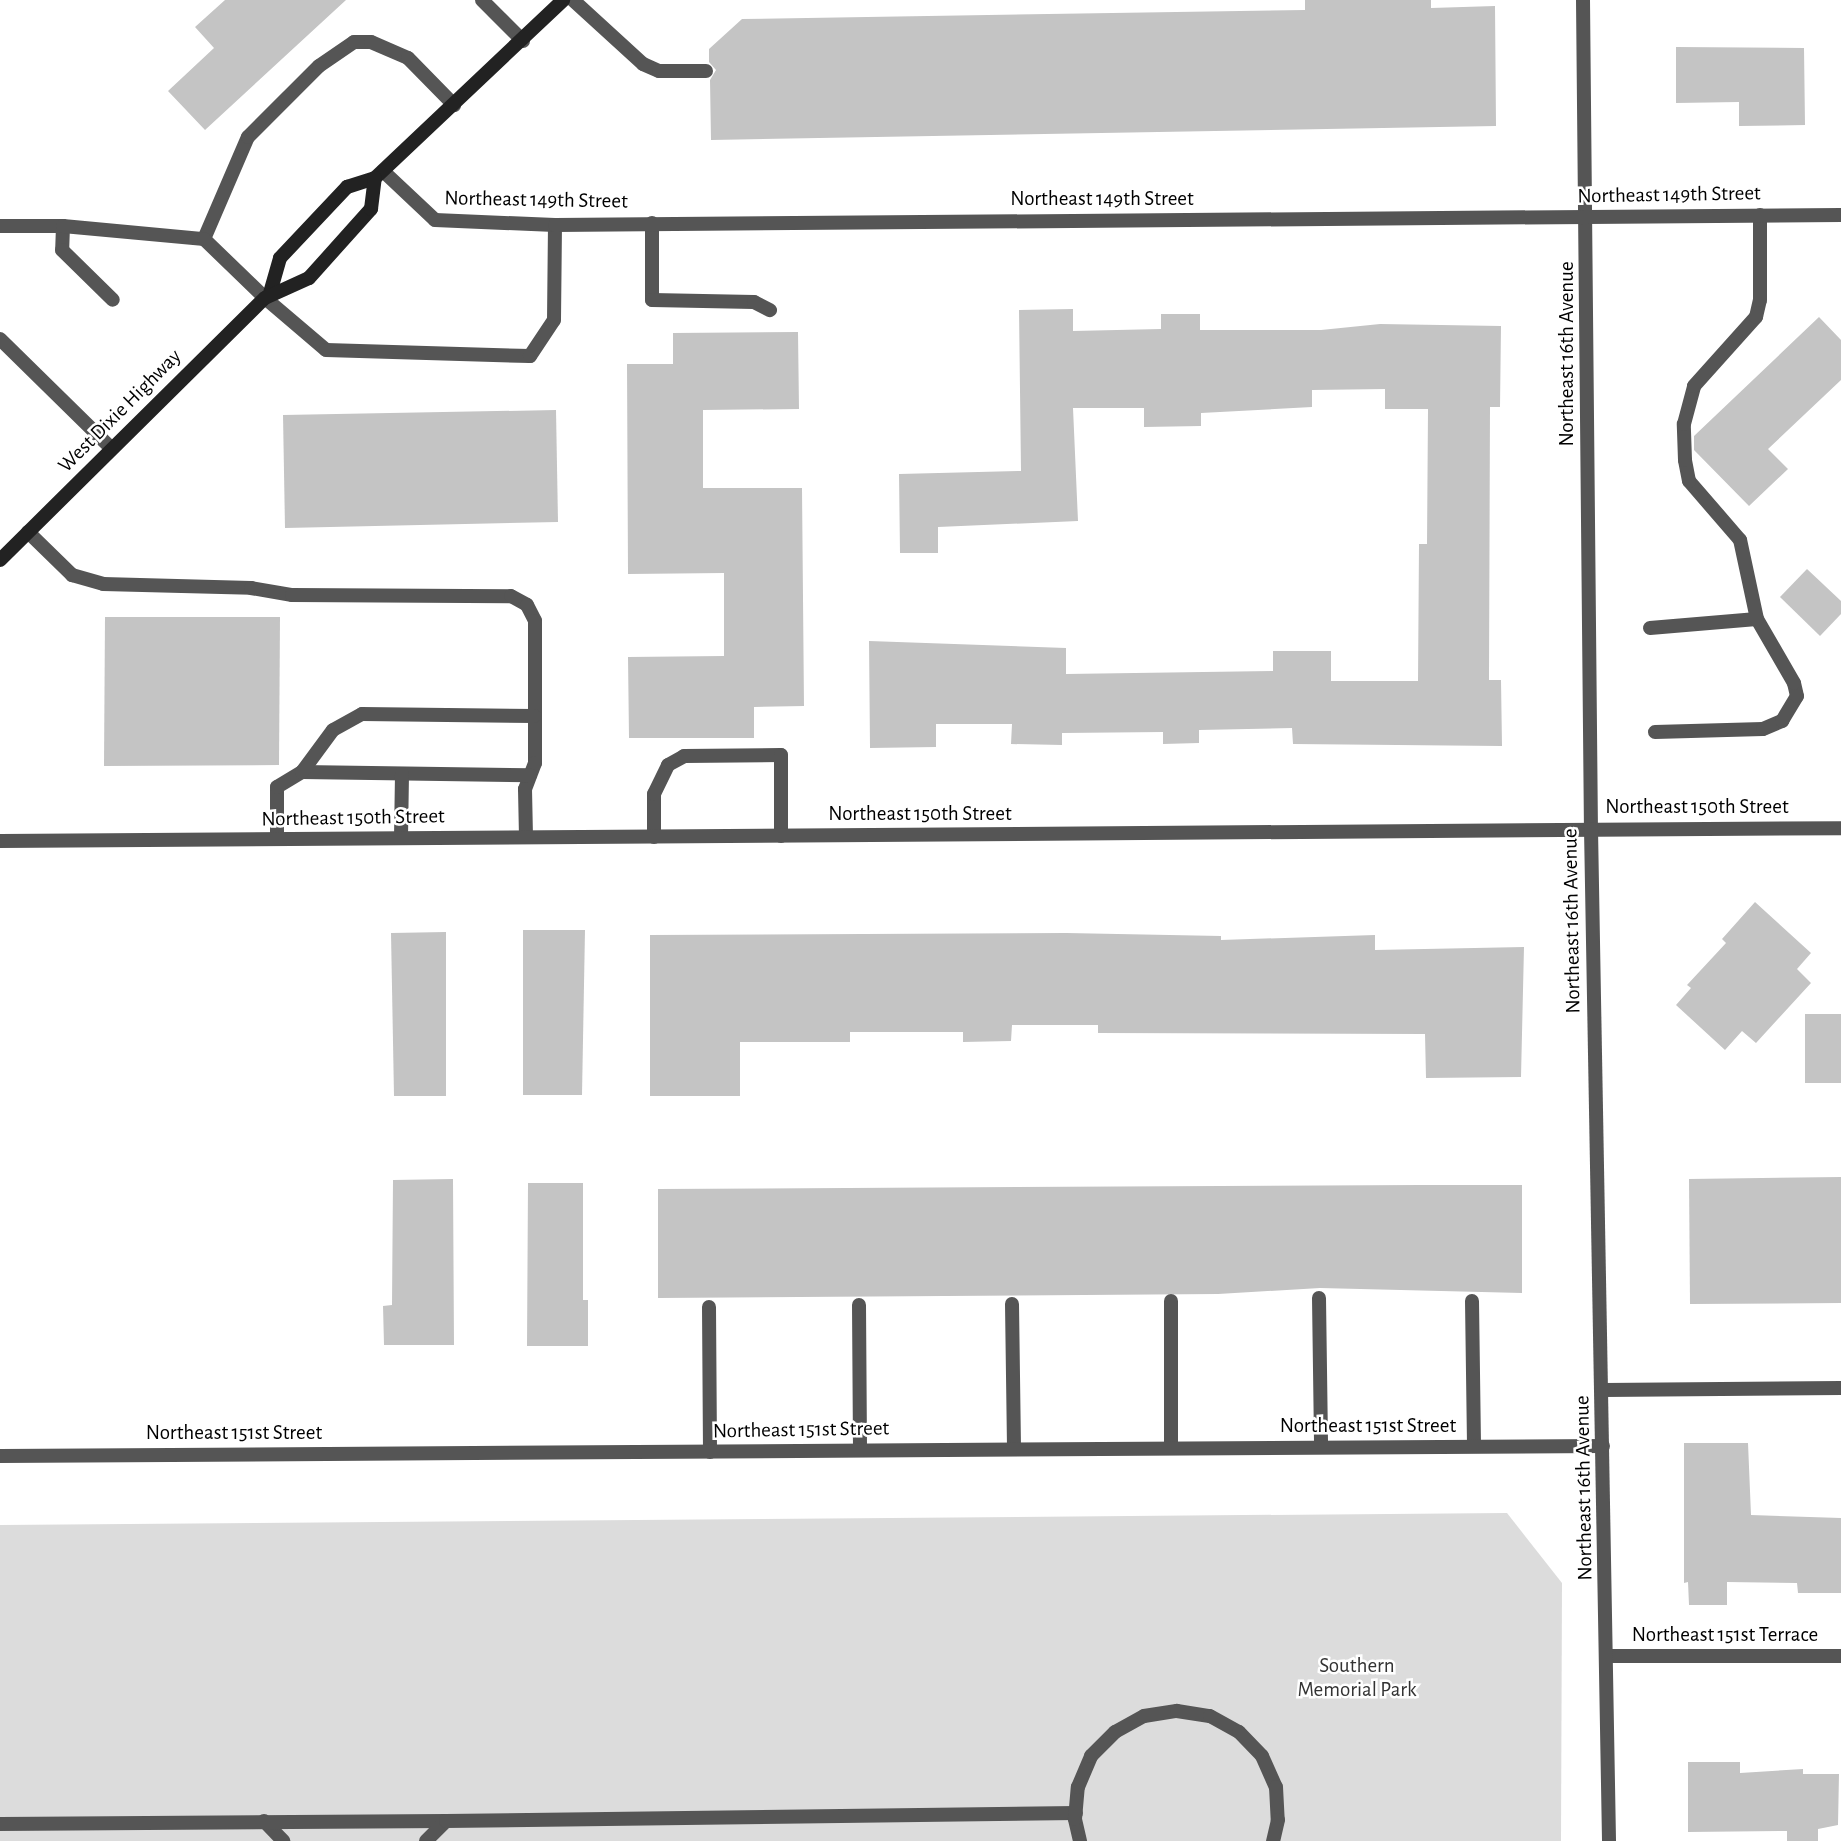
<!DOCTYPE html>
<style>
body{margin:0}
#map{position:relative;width:1841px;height:1841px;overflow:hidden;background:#fff;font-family:"Alegreya Sans",sans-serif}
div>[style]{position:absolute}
.green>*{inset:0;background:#dcdcdc}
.building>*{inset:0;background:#c4c4c4}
.service>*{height:14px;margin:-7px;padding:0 7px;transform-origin:7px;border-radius:7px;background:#555}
.minor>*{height:14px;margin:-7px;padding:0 7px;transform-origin:7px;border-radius:7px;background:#555}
.tertiary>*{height:14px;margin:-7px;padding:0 7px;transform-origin:7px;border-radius:7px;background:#555}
.secondary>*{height:14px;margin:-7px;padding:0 7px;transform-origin:7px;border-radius:7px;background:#222}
span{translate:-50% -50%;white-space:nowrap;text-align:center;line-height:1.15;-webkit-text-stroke:5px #fff;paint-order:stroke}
.street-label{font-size:21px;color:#000}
.park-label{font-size:21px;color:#333}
</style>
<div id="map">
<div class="green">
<i style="clip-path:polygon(1507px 1513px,1562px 1583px,1561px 1841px,0 1841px,0 1525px)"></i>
</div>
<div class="building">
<i style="clip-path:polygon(225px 0,346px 0,205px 130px,168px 91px,214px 48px,195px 27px)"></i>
<i style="clip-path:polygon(1305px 0,1431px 0,1431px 8px,1495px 6px,1496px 126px,711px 140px,710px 80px,716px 70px,709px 62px,709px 49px,742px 19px,1305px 10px)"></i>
<i style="clip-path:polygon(1676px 47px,1804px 48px,1805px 125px,1739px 126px,1739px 102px,1676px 103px)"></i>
<i style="clip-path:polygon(1073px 309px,1073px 331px,1161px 329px,1161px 314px,1200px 314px,1200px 330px,1321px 330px,1380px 324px,1501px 326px,1500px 407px,1490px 407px,1489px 680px,1501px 680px,1502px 746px,1293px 744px,1292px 728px,1199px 730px,1199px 743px,1163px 744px,1163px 732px,1062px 733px,1062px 745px,1011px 744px,1012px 724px,936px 724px,936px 747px,870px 748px,869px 641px,1066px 648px,1066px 674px,1273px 671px,1273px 651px,1331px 651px,1331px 681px,1418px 681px,1419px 544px,1427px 544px,1428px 409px,1385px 409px,1385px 389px,1312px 390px,1312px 407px,1201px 413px,1201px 426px,1144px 427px,1144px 408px,1073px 408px,1078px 521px,938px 527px,938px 553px,900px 553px,899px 474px,1021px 471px,1019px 310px)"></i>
<i style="clip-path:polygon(1819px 317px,1841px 340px,1841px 380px,1768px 449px,1788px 469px,1749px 506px,1694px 450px,1694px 436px)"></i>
<i style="clip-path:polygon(798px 332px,799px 409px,703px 410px,703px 488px,802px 488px,804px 706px,754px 707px,754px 738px,629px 738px,628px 657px,724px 656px,724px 573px,628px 574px,627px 364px,673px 364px,673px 333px)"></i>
<i style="clip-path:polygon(556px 410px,558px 522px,285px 528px,283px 415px)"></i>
<i style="clip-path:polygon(1807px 569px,1841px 601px,1841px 614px,1820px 636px,1780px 597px)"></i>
<i style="clip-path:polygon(105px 617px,280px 617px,279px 765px,104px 766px)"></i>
<i style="clip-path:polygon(1755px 902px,1811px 953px,1797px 969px,1811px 983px,1756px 1043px,1742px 1031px,1725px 1050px,1676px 1005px,1691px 988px,1687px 985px,1726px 943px,1722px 939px)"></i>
<i style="clip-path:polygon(523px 930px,585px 930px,582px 1095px,523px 1095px)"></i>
<i style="clip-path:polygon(446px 932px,446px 1096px,394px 1096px,391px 933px)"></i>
<i style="clip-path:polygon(1066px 933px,1221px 936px,1221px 940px,1375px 935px,1375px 950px,1524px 947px,1521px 1077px,1426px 1078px,1425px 1034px,1098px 1033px,1098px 1025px,1012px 1025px,1011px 1041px,963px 1042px,963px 1032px,850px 1032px,850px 1042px,740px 1042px,740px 1096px,650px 1096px,650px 935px)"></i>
<i style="clip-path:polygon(1805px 1014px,1841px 1014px,1841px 1083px,1805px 1083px)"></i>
<i style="clip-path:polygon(1841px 1177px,1841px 1303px,1690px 1304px,1689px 1179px)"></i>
<i style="clip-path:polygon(453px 1179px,454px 1345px,384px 1345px,383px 1306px,392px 1305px,393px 1180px)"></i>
<i style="clip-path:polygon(528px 1183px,583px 1183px,583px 1300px,588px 1300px,588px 1346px,527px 1346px)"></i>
<i style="clip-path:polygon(1421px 1185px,1522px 1185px,1522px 1293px,1320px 1288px,1218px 1294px,658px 1298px,658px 1189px)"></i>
<i style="clip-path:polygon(1684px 1443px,1748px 1443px,1751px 1515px,1841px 1518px,1841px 1593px,1798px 1593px,1797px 1583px,1727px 1582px,1727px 1605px,1689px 1605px,1688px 1582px,1684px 1583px)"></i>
<i style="clip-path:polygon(1688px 1762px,1740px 1762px,1740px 1773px,1803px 1769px,1803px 1774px,1839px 1774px,1838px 1825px,1818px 1829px,1818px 1841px,1787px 1841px,1787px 1831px,1688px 1832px)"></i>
</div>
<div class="service">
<i style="left:482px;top:0;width:58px;rotate:45deg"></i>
<i style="left:573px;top:0;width:95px;rotate:42.4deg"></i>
<i style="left:643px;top:64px;width:17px;rotate:24deg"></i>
<i style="left:659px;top:71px;width:47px"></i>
<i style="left:652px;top:223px;width:77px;rotate:90deg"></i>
<i style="left:652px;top:300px;width:102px;rotate:1.1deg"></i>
<i style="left:754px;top:302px;width:18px;rotate:27deg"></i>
<i style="left:63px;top:226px;width:24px;rotate:92deg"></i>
<i style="left:62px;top:250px;width:71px;rotate:44.4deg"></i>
<i style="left:204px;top:239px;width:111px;rotate:-66.7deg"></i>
<i style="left:248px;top:137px;width:100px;rotate:-45deg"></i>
<i style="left:319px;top:66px;width:42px;rotate:-34.4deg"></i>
<i style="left:354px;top:42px;width:17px"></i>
<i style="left:371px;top:42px;width:40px;rotate:23.4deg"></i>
<i style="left:408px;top:58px;width:66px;rotate:45.6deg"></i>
<i style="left:265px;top:298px;width:80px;rotate:40.4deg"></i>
<i style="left:326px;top:350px;width:204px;rotate:1.7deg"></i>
<i style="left:530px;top:356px;width:43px;rotate:-56.3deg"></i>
<i style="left:554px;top:320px;width:95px;rotate:-89.4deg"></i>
<i style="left:0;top:339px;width:156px;rotate:44.5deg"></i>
<i style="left:28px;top:532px;width:62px;rotate:44.3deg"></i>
<i style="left:72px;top:575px;width:32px;rotate:16deg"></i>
<i style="left:103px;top:584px;width:148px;rotate:1.5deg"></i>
<i style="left:251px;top:588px;width:42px;rotate:9.7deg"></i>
<i style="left:292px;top:595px;width:219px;rotate:0.3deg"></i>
<i style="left:511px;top:596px;width:18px;rotate:29deg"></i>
<i style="left:527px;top:605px;width:18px;rotate:63deg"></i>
<i style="left:535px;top:621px;width:142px;rotate:90deg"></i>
<i style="left:535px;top:763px;width:28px;rotate:111deg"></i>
<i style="left:525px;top:789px;width:48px;rotate:88.8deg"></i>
<i style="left:1650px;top:628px;width:107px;rotate:-4.8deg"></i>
<i style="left:1655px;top:732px;width:108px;rotate:-1.6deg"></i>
<i style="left:1763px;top:729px;width:21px;rotate:-23deg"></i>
<i style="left:1782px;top:721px;width:29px;rotate:-59deg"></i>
<i style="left:1797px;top:696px;width:13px;rotate:-103deg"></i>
<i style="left:1794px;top:683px;width:74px;rotate:-120deg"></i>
<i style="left:1757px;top:619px;width:81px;rotate:-102.1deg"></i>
<i style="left:1740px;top:540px;width:78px;rotate:-130.8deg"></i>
<i style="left:1689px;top:481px;width:21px;rotate:-101deg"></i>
<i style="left:1685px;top:460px;width:36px;rotate:-92deg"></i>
<i style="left:1684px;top:424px;width:39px;rotate:-75deg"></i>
<i style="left:1694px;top:386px;width:93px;rotate:-48.1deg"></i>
<i style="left:1756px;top:317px;width:17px;rotate:-77deg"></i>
<i style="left:1760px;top:300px;width:85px;rotate:-90deg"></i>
<i style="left:302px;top:772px;width:228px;rotate:0.8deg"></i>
<i style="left:654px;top:837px;width:43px;rotate:-90deg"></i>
<i style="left:654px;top:794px;width:32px;rotate:-64deg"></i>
<i style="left:668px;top:765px;width:18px;rotate:-29deg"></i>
<i style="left:684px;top:756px;width:97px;rotate:-0.6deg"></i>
<i style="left:781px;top:755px;width:81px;rotate:90deg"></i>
<i style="left:401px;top:838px;width:64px;rotate:-89.1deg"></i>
<i style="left:277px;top:839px;width:52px;rotate:-90deg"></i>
<i style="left:277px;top:787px;width:29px;rotate:-31deg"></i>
<i style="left:302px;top:772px;width:52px;rotate:-53.6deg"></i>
<i style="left:333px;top:730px;width:33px;rotate:-29deg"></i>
<i style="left:362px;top:714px;width:172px;rotate:0.7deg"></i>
<i style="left:1319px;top:1298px;width:149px;rotate:89.2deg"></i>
<i style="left:1171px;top:1301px;width:147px;rotate:90deg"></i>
<i style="left:1472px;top:1301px;width:145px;rotate:89.2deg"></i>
<i style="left:1012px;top:1304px;width:145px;rotate:89.2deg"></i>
<i style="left:859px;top:1305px;width:145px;rotate:89.6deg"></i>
<i style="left:709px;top:1307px;width:145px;rotate:89.6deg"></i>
<i style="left:264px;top:1821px;width:28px;rotate:46deg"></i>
<i style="left:0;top:1824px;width:446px;rotate:-0.4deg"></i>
<i style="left:426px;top:1841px;width:28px;rotate:-45deg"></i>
<i style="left:446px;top:1821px;width:630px;rotate:-0.73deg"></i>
<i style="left:1080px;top:1841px;width:23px;rotate:-103deg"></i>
<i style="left:1075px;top:1819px;width:32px;rotate:-85deg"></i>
<i style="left:1078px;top:1787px;width:34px;rotate:-67deg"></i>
<i style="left:1091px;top:1756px;width:34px;rotate:-45deg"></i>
<i style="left:1115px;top:1732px;width:33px;rotate:-29deg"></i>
<i style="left:1144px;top:1716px;width:33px;rotate:-9deg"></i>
<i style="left:1177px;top:1711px;width:33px;rotate:9deg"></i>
<i style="left:1210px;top:1716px;width:33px;rotate:29deg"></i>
<i style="left:1239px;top:1732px;width:33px;rotate:46deg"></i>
<i style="left:1262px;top:1756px;width:34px;rotate:66deg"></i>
<i style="left:1276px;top:1787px;width:33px;rotate:87deg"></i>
<i style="left:1278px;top:1820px;width:22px;rotate:103deg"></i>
</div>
<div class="minor">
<i style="left:0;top:226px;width:63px"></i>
<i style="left:63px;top:226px;width:142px;rotate:5.3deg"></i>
<i style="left:204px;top:239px;width:85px;rotate:44deg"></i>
<i style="left:0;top:841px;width:1841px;rotate:-0.4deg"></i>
<i style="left:1604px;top:1390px;width:237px;rotate:-0.5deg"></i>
<i style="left:1608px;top:1656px;width:233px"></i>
</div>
<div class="tertiary">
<i style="left:1583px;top:0;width:829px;rotate:89.45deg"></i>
<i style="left:1591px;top:829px;width:1012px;rotate:88.98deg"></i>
<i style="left:383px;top:171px;width:71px;rotate:43.3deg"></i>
<i style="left:435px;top:220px;width:120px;rotate:2.4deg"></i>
<i style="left:555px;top:225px;width:1286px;rotate:-0.45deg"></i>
<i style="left:0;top:1456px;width:1603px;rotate:-0.36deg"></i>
</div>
<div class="secondary">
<i style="left:270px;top:293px;width:36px;rotate:-74deg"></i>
<i style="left:280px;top:258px;width:98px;rotate:-46.7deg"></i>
<i style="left:347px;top:187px;width:29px;rotate:-18deg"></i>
<i style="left:375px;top:178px;width:259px;rotate:-43.4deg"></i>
<i style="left:0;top:560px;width:373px;rotate:-44.7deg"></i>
<i style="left:265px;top:298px;width:48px;rotate:-24.4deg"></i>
<i style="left:309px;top:278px;width:93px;rotate:-48.1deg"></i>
<i style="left:371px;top:209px;width:31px;rotate:-83deg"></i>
</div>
<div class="street-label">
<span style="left:1669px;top:195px;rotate:-1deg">Northeast 149th Street</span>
<span style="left:1102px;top:199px">Northeast 149th Street</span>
<span style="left:536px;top:200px;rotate:1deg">Northeast 149th Street</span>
<span style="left:1567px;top:354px;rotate:-90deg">Northeast 16th Avenue</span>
<span style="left:120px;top:411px;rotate:-45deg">West Dixie Highway</span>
<span style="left:1697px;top:807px">Northeast 150th Street</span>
<span style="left:920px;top:814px">Northeast 150th Street</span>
<span style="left:353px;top:818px;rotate:-1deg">Northeast 150th Street</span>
<span style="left:1572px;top:921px;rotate:-91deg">Northeast 16th Avenue</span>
<span style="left:1368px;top:1426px">Northeast 151st Street</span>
<span style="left:801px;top:1430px;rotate:-1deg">Northeast 151st Street</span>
<span style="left:234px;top:1433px">Northeast 151st Street</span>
<span style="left:1584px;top:1488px;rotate:-91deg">Northeast 16th Avenue</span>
<span style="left:1725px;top:1635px">Northeast 151st Terrace</span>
</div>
<div class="park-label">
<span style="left:1357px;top:1678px">Southern<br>Memorial Park</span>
</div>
</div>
